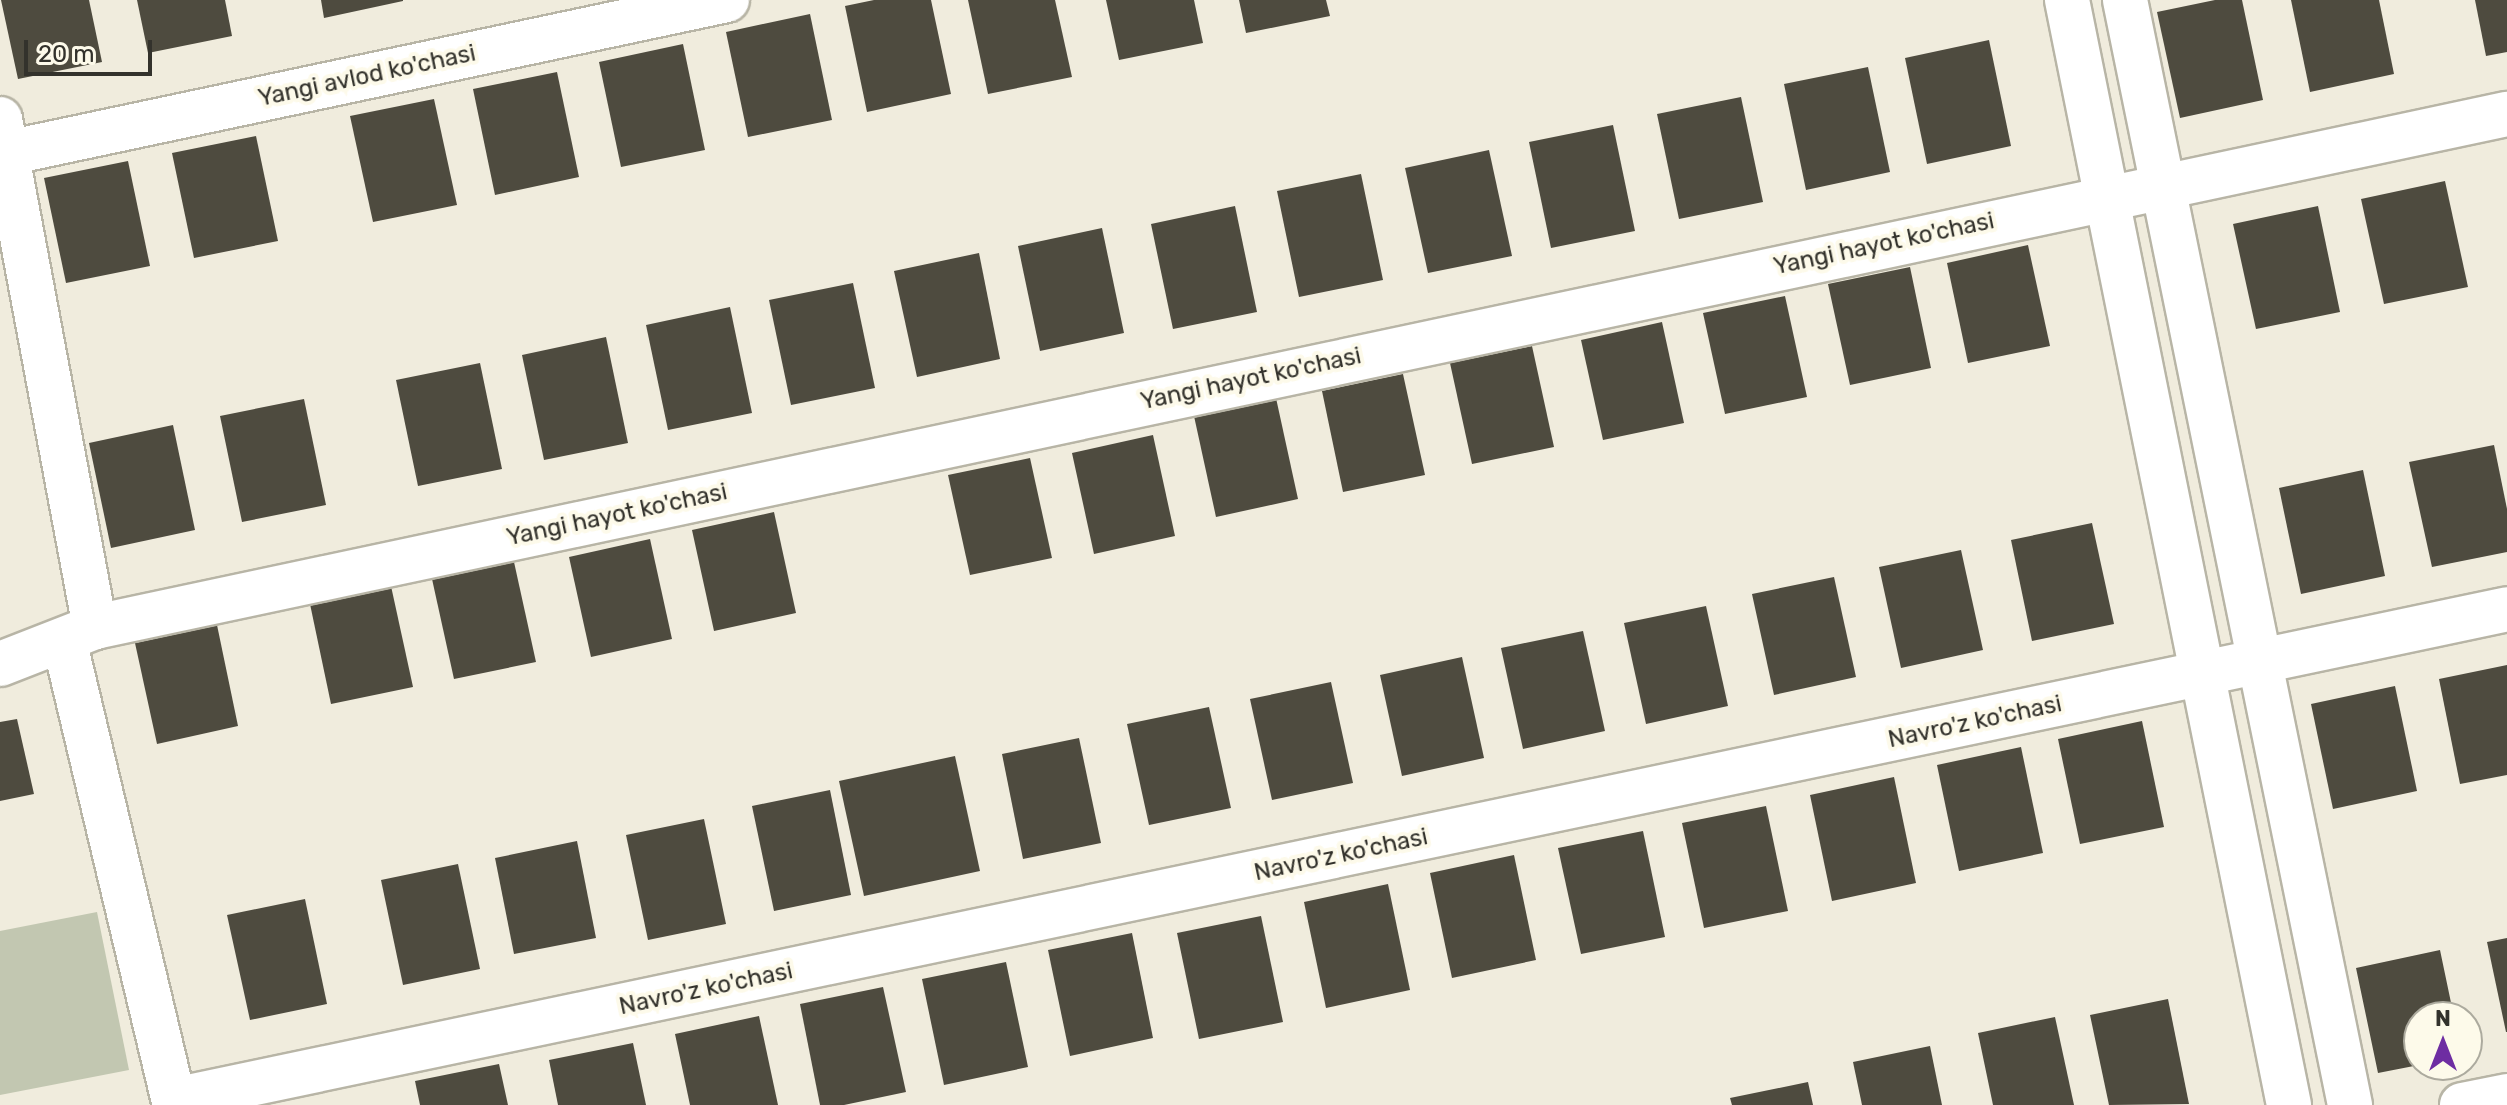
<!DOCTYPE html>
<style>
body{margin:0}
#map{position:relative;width:2507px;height:1105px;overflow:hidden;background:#f0ecdd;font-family:Rubik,sans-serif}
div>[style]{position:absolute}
.green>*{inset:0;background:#c2c7b1}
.building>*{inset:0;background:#4e4b3f}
.roads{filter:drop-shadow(2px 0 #b8b5a6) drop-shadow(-2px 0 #b8b5a6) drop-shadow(0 2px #b8b5a6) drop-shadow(0 -2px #b8b5a6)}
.minor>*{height:44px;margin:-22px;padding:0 22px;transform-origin:22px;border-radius:22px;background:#fff}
span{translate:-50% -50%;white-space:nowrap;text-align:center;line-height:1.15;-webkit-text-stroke:8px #fdfaea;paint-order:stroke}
.street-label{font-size:24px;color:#33322c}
.north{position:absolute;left:2403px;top:1001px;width:80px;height:80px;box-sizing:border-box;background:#fdfaea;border:2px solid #acaa9e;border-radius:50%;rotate:0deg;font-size:22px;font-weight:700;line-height:32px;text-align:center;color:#33322c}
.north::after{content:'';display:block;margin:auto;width:28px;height:36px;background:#6e2da2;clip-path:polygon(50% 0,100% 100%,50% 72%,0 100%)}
.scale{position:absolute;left:24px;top:40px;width:128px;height:36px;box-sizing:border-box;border:4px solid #33322c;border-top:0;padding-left:10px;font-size:24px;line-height:28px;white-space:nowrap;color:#33322c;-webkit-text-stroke:6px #fdfaea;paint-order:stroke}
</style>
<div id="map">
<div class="green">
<i style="clip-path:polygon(97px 912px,129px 1070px,0 1095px,0 931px)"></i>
</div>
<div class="building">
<i style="clip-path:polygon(1px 0,89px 0,102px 62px,18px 79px)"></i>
<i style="clip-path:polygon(137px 0,225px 0,232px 36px,148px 53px)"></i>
<i style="clip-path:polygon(321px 0,403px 0,403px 1px,324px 18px)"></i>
<i style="clip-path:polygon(874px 0,931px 0,951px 94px,867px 112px,845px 6px)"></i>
<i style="clip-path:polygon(968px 0,1055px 0,1072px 77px,988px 94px)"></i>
<i style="clip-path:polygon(1106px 0,1194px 0,1203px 43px,1119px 60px)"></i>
<i style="clip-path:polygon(1239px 0,1326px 0,1330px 16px,1246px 33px)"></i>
<i style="clip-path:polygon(2215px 0,2242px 0,2263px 100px,2180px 118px,2157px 12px)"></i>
<i style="clip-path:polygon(2291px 0,2379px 0,2394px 74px,2310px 92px)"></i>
<i style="clip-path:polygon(2475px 0,2507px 0,2507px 52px,2486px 56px)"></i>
<i style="clip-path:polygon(810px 14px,832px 120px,748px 137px,726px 32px)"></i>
<i style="clip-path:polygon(1989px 40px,2011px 146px,1927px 164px,1905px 58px)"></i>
<i style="clip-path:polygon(683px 44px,705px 150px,621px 167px,599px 62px)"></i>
<i style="clip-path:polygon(1868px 67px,1890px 172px,1806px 190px,1784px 84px)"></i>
<i style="clip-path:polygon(557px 72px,579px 177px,495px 195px,473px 89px)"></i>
<i style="clip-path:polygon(1741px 97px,1763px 202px,1679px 219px,1657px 114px)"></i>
<i style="clip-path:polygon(434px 99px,457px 205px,373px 222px,350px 116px)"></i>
<i style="clip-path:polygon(1613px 125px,1635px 231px,1551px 248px,1529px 142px)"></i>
<i style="clip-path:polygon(256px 136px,278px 241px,194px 258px,172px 153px)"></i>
<i style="clip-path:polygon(1489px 150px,1512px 256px,1428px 273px,1405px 168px)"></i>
<i style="clip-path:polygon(128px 161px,150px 266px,66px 283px,44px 178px)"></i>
<i style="clip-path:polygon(1361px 174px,1383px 280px,1299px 297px,1277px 191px)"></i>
<i style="clip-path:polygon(2445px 181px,2468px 287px,2384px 304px,2361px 199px)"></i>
<i style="clip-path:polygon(1235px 206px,1257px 312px,1173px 329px,1151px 224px)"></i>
<i style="clip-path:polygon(2318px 206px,2340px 312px,2256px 329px,2233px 224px)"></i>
<i style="clip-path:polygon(1102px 228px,1124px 333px,1040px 351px,1018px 246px)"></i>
<i style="clip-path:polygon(2028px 245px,2050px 346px,1968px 363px,1947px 263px)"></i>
<i style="clip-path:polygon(979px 253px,1000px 359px,917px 377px,894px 271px)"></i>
<i style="clip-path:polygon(1910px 267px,1931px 368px,1850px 385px,1828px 284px)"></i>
<i style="clip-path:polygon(853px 283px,875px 388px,791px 405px,769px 300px)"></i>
<i style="clip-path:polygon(1785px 296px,1807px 397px,1725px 414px,1703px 313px)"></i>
<i style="clip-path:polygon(730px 307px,752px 413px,668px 430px,646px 325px)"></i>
<i style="clip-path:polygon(1662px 322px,1684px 423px,1603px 440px,1581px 340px)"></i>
<i style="clip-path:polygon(606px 337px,628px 443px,544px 460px,522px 355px)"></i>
<i style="clip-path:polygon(1532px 346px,1554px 447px,1472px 464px,1450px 363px)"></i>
<i style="clip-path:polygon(480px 363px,502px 469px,418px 486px,396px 380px)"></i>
<i style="clip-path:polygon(1403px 374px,1425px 475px,1343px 492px,1322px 391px)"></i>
<i style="clip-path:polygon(1276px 398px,1298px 499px,1216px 517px,1194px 416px)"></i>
<i style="clip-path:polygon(304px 399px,326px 505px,242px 522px,220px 416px)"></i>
<i style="clip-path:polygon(173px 425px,195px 530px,111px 548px,89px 443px)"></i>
<i style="clip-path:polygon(1153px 435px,1175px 536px,1094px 554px,1072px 453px)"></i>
<i style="clip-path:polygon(2494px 445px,2507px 509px,2507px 552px,2432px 567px,2409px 462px)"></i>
<i style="clip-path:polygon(1030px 458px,1052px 558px,970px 575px,948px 475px)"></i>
<i style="clip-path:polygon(2363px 470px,2385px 576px,2301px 594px,2279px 488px)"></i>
<i style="clip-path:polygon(774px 512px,796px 613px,714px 631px,692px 530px)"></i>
<i style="clip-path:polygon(2092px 523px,2114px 624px,2032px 641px,2011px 540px)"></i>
<i style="clip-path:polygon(650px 539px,672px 639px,591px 657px,569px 557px)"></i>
<i style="clip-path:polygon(1961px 550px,1983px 650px,1901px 668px,1879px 567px)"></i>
<i style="clip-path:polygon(514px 562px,536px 662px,454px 679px,432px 579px)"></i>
<i style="clip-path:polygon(1834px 577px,1856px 677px,1774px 695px,1752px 594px)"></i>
<i style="clip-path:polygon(391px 586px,413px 687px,331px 704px,310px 604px)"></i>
<i style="clip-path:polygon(1706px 606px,1728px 706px,1646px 724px,1624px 623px)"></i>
<i style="clip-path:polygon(217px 625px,238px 726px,157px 744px,135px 643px)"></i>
<i style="clip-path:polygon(1583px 631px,1605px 731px,1523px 749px,1501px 648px)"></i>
<i style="clip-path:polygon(1462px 657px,1484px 758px,1402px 776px,1380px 675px)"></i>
<i style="clip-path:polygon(2507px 665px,2507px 775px,2460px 784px,2439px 679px)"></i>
<i style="clip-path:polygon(1331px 682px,1353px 783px,1272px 800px,1250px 699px)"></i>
<i style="clip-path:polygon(2395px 686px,2417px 791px,2333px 809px,2311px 704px)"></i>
<i style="clip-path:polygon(1209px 707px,1231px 808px,1149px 825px,1127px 724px)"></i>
<i style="clip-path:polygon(17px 719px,34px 794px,0 801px,0 722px)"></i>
<i style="clip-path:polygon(2142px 721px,2164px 827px,2080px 844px,2058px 739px)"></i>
<i style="clip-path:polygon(1079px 738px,1101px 843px,1023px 859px,1002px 754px)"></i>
<i style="clip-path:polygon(2021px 747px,2043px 853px,1959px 871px,1937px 765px)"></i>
<i style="clip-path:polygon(955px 756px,980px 871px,864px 896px,839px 781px)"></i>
<i style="clip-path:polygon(1894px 777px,1916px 883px,1832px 901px,1810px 795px)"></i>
<i style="clip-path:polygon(830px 790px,851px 895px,774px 911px,752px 806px)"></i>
<i style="clip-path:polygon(1766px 806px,1788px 911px,1704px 928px,1682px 823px)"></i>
<i style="clip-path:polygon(704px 819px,726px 924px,648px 940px,626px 835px)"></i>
<i style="clip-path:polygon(1643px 831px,1665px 937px,1581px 954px,1558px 848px)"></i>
<i style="clip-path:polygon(577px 841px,596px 938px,514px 954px,495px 858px)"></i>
<i style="clip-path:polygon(1514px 855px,1536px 960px,1452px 978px,1430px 873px)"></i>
<i style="clip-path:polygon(458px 864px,480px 969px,403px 985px,381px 880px)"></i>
<i style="clip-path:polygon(1388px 884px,1410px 990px,1326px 1008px,1304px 902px)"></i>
<i style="clip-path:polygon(305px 899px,327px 1004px,250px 1020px,227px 915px)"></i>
<i style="clip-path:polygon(1261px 916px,1283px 1022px,1199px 1039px,1177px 933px)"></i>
<i style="clip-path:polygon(1132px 933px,1153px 1038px,1070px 1056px,1048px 950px)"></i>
<i style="clip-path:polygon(2507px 938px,2507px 1032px,2506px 1032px,2487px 942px)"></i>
<i style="clip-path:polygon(2440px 950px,2454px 1017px,2419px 1017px,2419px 1065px,2378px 1073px,2356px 968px)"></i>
<i style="clip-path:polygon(1006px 962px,1028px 1067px,944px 1085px,922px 979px)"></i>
<i style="clip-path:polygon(883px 987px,906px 1092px,844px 1105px,820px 1105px,800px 1004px)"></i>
<i style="clip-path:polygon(2168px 999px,2189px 1104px,2109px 1105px,2090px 1015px)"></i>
<i style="clip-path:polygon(759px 1016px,778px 1105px,690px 1105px,675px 1034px)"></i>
<i style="clip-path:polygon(2055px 1017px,2074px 1105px,1993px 1105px,1978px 1033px)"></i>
<i style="clip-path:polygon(633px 1043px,646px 1105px,558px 1105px,549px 1060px)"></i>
<i style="clip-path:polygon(1930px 1046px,1942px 1105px,1862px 1105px,1853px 1062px)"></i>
<i style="clip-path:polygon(499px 1064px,508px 1105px,420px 1105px,415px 1081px)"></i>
<i style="clip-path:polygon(1808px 1082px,1813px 1105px,1732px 1105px,1730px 1098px)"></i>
</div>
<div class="roads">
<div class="minor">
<i style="left:2067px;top:0;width:1127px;rotate:78.64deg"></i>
<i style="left:2125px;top:0;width:1128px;rotate:78.49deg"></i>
<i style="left:0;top:119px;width:517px;rotate:79.41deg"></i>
<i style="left:7px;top:153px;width:736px;rotate:-12deg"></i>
<i style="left:64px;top:640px;width:478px;rotate:76.6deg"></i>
<i style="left:0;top:664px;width:102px;rotate:-21.3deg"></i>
<i style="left:95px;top:627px;width:2466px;rotate:-12.01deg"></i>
<i style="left:174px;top:1100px;width:2384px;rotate:-11.88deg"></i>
<i style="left:2462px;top:1105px;width:46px;rotate:-11.3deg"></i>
</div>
</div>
<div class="street-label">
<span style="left:367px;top:76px;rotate:-12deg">Yangi avlod ko'chasi</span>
<span style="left:1884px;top:244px;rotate:-12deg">Yangi hayot ko'chasi</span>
<span style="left:1251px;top:379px;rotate:-12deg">Yangi hayot ko'chasi</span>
<span style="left:617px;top:515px;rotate:-12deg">Yangi hayot ko'chasi</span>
<span style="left:1975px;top:722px;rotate:-12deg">Navro'z ko'chasi</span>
<span style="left:1341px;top:855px;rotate:-12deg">Navro'z ko'chasi</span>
<span style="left:706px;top:989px;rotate:-12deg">Navro'z ko'chasi</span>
</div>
<div class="north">N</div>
<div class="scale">20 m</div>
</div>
